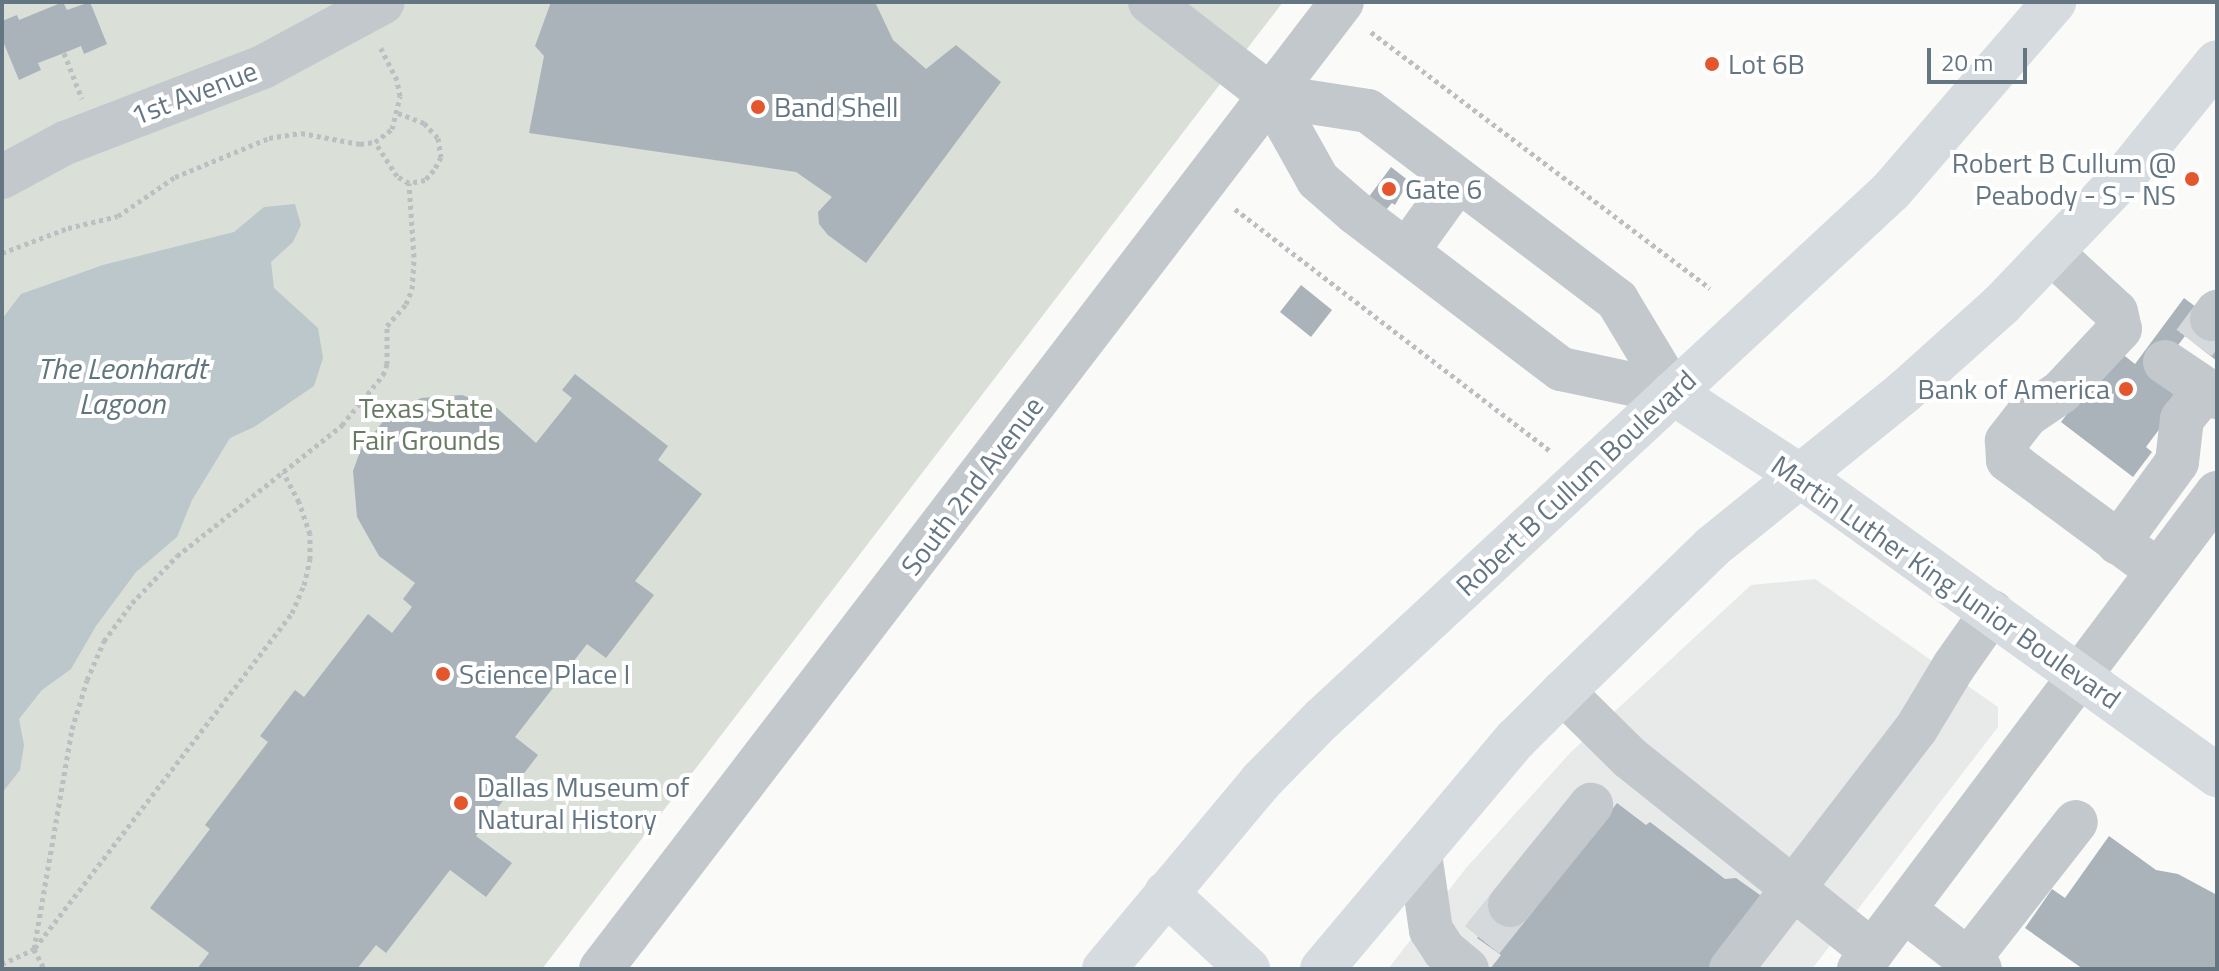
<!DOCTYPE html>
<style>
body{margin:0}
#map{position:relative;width:2219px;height:971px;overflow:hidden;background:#fafaf8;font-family:"Titillium Web",sans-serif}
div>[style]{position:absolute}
.built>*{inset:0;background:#e8e9e9}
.green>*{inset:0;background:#dadfd7}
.water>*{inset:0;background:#bbc7cb}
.building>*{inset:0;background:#aab3b9}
.minor-tunnel>*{height:44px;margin-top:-22px;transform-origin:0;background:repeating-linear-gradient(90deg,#d5d9db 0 44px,transparent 0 66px)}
.path>*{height:5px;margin-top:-2.5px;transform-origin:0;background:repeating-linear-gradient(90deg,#bbbfc2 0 4px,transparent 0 8px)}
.minor>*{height:44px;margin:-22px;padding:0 22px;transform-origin:22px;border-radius:22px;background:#c3c8cc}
.major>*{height:44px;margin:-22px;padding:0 22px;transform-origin:22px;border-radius:22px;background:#d6dbdf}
.dots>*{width:22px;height:22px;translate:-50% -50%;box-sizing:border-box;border:4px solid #fff;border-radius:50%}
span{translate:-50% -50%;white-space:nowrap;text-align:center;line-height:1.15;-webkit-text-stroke:8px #fff;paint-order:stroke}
.poi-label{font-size:28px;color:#657683}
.left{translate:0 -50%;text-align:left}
.right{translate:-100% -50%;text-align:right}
.street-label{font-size:28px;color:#657683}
.park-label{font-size:28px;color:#687a64}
.water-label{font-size:30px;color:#60757c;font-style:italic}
.frame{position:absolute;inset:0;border:4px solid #657683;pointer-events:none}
.scale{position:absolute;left:1927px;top:48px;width:100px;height:36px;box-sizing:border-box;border:4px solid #657683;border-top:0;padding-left:10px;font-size:24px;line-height:28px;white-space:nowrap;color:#657683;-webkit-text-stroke:6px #fff;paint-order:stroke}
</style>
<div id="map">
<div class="built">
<i style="clip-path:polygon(1815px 579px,1998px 707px,1998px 727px,1812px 969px,1388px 969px,1466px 868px,1571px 752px,1751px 585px)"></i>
</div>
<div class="green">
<i style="clip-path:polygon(2px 2px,1283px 2px,542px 969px,2px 969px)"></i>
</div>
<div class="water">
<i style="clip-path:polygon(295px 204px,301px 225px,293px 242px,271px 262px,274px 288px,318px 328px,323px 358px,314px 386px,254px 427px,230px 438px,192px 500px,177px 537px,136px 572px,96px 626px,71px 669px,42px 690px,19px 719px,24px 745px,20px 770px,2px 793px,2px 319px,21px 294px,103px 265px,234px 232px,264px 207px)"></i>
</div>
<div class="building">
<i style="clip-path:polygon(63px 2px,67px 10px,90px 2px,107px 44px,84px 54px,81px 46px,64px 53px,38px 63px,41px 70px,19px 80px,2px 39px,2px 21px,17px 15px,19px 20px)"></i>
<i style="clip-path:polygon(551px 2px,875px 2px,893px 40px,926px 69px,956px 45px,1001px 82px,866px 263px,828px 235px,819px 224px,818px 212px,832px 197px,796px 172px,529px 133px,544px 56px,535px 46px)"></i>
<i style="clip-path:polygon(1391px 167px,1409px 181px,1395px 205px,1392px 203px,1385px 211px,1368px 198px)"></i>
<i style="clip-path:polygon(1301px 285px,1332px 310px,1311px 337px,1280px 312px)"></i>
<i style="clip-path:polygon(2184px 298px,2217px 323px,2217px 361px,2185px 336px,2153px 378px,2181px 400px,2146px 447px,2152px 452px,2133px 477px,2061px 422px,2116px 349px,2135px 364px)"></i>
<i style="clip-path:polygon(575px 374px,668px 446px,658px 460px,702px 494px,635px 581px,654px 595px,606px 658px,587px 644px,515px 737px,538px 755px,476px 836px,512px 863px,486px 897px,450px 870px,386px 953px,376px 945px,357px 969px,197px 969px,209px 953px,150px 908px,210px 829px,205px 825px,268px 742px,260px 736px,295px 690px,304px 697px,368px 614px,392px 633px,412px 607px,403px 599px,415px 583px,379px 556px,357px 517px,353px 471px,361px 449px,385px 419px,421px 398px,462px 395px,497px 408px,536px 443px,572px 398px,562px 390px)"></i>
<i style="clip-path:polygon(1617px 803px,1646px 825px,1650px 822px,1725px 879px,1736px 878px,1760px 895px,1765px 907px,1718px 969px,1490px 969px,1501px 955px,1477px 938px,1505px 902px,1527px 919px)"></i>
<i style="clip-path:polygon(2109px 836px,2156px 870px,2178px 874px,2217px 895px,2217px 969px,2083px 969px,2025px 928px,2052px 889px,2065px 898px)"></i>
</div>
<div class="minor-tunnel">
<i style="left:2194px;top:343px;width:30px;rotate:-53deg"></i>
<i style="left:1482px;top:940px;width:45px;rotate:-51.3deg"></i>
</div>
<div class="path">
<i style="left:1371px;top:32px;width:425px;rotate:37.1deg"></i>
<i style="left:64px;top:53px;width:49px;rotate:68.6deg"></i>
<i style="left:398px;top:113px;width:28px;rotate:21deg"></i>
<i style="left:424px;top:123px;width:21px;rotate:47deg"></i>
<i style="left:438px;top:138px;width:19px;rotate:81deg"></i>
<i style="left:441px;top:157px;width:15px;rotate:118deg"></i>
<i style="left:434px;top:170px;width:13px;rotate:132deg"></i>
<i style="left:425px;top:180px;width:16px;rotate:169deg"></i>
<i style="left:1235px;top:209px;width:399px;rotate:37.5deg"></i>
<i style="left:2px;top:253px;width:71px;rotate:-20.7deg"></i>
<i style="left:68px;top:228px;width:51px;rotate:-13.5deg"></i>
<i style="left:118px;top:216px;width:69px;rotate:-34.4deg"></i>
<i style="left:175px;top:177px;width:102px;rotate:-22.5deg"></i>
<i style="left:269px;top:138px;width:32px;rotate:-9deg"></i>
<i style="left:301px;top:133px;width:60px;rotate:10.6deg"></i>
<i style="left:360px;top:144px;width:15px;rotate:-8deg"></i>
<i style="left:375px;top:142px;width:21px;rotate:-37deg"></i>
<i style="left:392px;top:129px;width:34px;rotate:-76deg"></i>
<i style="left:400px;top:96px;width:16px;rotate:-101deg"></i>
<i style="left:397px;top:80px;width:39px;rotate:-117deg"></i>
<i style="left:35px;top:948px;width:422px;rotate:-52.5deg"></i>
<i style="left:292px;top:613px;width:30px;rotate:-67deg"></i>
<i style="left:304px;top:585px;width:27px;rotate:-77deg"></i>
<i style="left:310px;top:559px;width:25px;rotate:-90deg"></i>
<i style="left:310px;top:534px;width:34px;rotate:-109deg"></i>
<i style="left:299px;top:502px;width:34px;rotate:-118deg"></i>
<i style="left:34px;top:949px;width:223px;rotate:-80.2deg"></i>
<i style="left:72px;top:729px;width:51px;rotate:-73deg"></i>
<i style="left:87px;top:680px;width:43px;rotate:-66.4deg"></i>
<i style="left:104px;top:641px;width:47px;rotate:-53.6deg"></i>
<i style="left:132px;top:603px;width:65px;rotate:-46.2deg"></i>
<i style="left:177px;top:556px;width:211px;rotate:-38.4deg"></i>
<i style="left:342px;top:425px;width:65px;rotate:-50.6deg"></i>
<i style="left:383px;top:375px;width:12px;rotate:-70deg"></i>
<i style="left:387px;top:364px;width:38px;rotate:-90deg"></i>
<i style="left:387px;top:326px;width:29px;rotate:-49deg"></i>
<i style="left:406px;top:304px;width:16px;rotate:-68deg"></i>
<i style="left:412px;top:289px;width:32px;rotate:-86deg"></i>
<i style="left:414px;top:257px;width:74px;rotate:-93.9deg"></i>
<i style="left:409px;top:183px;width:14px;rotate:-150deg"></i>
<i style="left:397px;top:176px;width:40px;rotate:-122.9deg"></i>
<i style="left:2px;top:964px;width:35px;rotate:-25deg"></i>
<i style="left:34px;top:949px;width:22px;rotate:63deg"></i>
</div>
<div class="minor">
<i style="left:1150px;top:2px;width:153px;rotate:37.8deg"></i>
<i style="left:1271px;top:96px;width:96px;rotate:60.8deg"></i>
<i style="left:1318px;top:180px;width:50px;rotate:41deg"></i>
<i style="left:1356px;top:213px;width:258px;rotate:37.3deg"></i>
<i style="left:1561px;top:369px;width:115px;rotate:12.1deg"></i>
<i style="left:1271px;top:96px;width:98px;rotate:8.8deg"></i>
<i style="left:1368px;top:111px;width:313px;rotate:37.2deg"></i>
<i style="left:1617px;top:300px;width:109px;rotate:58.9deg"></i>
<i style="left:2px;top:177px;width:72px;rotate:-28.4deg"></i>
<i style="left:65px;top:143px;width:212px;rotate:-21deg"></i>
<i style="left:263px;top:67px;width:136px;rotate:-28.4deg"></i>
<i style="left:1407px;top:251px;width:87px;rotate:-54.3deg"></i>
<i style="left:2052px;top:253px;width:87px;rotate:42.7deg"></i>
<i style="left:2116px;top:312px;width:17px;rotate:77deg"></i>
<i style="left:2120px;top:329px;width:86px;rotate:133.1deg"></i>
<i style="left:2061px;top:392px;width:41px;rotate:145.9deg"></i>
<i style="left:2027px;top:415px;width:33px;rotate:128deg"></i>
<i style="left:2007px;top:441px;width:19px;rotate:87deg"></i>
<i style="left:2008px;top:460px;width:187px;rotate:36.5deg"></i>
<i style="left:2212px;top:319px;width:9px;rotate:-54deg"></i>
<i style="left:2165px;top:362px;width:63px;rotate:33.9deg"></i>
<i style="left:2118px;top:543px;width:100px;rotate:-53.9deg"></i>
<i style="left:2177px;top:462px;width:43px;rotate:-83.4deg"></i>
<i style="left:2182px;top:419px;width:38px;rotate:-51deg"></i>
<i style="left:1563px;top:692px;width:94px;rotate:44.6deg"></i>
<i style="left:1630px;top:758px;width:310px;rotate:38.6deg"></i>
<i style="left:1420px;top:854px;width:77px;rotate:81.8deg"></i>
<i style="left:1431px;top:930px;width:24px;rotate:57deg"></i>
<i style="left:1444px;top:950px;width:30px;rotate:40deg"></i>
<i style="left:1510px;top:905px;width:129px;rotate:-51deg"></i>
<i style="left:1904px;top:910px;width:96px;rotate:37.8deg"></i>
<i style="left:1968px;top:960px;width:175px;rotate:-52deg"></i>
<i style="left:601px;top:969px;width:1218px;rotate:-52.54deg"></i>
<i style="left:1731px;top:969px;width:303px;rotate:-52.4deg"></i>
<i style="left:1916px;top:729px;width:74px;rotate:-58.9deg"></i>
<i style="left:1954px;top:666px;width:66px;rotate:-54.9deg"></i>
<i style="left:1859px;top:969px;width:596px;rotate:-53.05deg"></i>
</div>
<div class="major">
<i style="left:1673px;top:393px;width:150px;rotate:33.1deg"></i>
<i style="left:1799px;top:475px;width:515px;rotate:35.67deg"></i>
<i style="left:1166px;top:893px;width:112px;rotate:42.8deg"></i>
<i style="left:1104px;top:969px;width:245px;rotate:-50.1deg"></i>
<i style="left:1261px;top:781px;width:87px;rotate:-45.5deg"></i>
<i style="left:1322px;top:719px;width:776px;rotate:-42.86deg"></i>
<i style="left:1891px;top:191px;width:250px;rotate:-49.2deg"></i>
<i style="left:1322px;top:969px;width:301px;rotate:-49.9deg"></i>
<i style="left:1516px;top:739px;width:66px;rotate:-45deg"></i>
<i style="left:1563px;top:692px;width:208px;rotate:-44.2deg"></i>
<i style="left:1712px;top:547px;width:247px;rotate:-38.9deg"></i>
<i style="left:1904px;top:392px;width:130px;rotate:-41.9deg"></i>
<i style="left:2001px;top:305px;width:184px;rotate:-46.3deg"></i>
<i style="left:2128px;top:172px;width:141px;rotate:-51deg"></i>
</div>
<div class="dots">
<i style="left:1712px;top:64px;background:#e4572e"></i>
<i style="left:758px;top:107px;background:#e4572e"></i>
<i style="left:2192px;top:179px;background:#e4572e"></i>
<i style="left:1389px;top:189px;background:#e4572e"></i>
<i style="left:2126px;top:389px;background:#e4572e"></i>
<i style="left:443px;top:674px;background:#e4572e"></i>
<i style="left:461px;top:803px;background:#e4572e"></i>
</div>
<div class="poi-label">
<span class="left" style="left:1728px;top:64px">Lot 6B</span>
<span class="left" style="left:774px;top:107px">Band Shell</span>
<span class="right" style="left:2176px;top:179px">Robert B Cullum @<br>Peabody - S - NS</span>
<span class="left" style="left:1405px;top:189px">Gate 6</span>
<span class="right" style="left:2110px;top:389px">Bank of America</span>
<span class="left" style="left:459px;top:674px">Science Place I</span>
<span class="left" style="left:477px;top:803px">Dallas Museum of<br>Natural History</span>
</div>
<div class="street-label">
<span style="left:194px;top:93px;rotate:-21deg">1st Avenue</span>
<span style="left:1576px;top:483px;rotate:-43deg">Robert B Cullum Boulevard</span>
<span style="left:972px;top:486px;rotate:-53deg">South 2nd Avenue</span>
<span style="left:1946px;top:582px;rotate:35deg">Martin Luther King Junior Boulevard</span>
</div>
<div class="park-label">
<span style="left:426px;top:424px">Texas State<br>Fair Grounds</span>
</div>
<div class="water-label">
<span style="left:122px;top:385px">The Leonhardt<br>Lagoon</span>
</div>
<div class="frame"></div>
<div class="scale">20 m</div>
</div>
